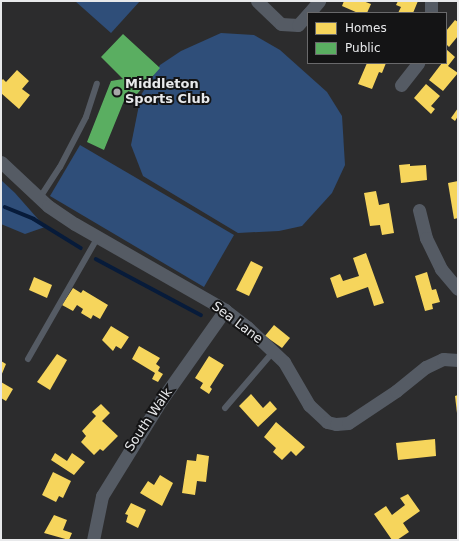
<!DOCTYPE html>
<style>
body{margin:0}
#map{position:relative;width:459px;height:541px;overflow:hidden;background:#2c2c2d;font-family:"DejaVu Sans",sans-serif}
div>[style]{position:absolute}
.green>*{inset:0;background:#2f4e79}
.homes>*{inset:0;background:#f6d55c}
.public>*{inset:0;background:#5aae61}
.stream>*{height:3.5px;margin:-1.75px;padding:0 1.75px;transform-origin:1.75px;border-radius:1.75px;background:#071b3a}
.lane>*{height:6px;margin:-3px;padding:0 3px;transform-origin:3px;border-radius:3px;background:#555b64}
.street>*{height:13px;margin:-6.5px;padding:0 6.5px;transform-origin:6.5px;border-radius:6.5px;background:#555b64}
.dots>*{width:11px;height:11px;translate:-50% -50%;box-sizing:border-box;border:2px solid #141415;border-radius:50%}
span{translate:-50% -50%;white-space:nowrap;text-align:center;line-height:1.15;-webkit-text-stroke:4px #141415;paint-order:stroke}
.poi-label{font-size:13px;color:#e8e9eb;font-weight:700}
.left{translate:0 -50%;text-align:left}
.street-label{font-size:13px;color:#e8e9eb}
.frame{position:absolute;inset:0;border:2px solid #e8e9eb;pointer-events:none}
.legend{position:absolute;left:307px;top:12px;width:140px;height:52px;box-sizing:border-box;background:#141415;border:1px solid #69696b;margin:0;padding:5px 7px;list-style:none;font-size:12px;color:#e8e9eb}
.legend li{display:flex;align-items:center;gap:8px;height:20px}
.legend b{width:20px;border:1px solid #69696b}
</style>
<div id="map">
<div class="green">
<i style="clip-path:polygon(75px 1px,140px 1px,111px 33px)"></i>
<i style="clip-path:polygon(221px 33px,254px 35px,280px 50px,327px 92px,342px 116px,345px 165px,332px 193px,302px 226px,279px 231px,238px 233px,143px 176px,131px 145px,141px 95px,160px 65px,181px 51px)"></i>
<i style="clip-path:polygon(80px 145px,234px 235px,204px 287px,50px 196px)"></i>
<i style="clip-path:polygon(1px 180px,15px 193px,45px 227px,25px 234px,1px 224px)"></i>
</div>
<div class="homes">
<i style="clip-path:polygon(344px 1px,363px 1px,371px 4px,367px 13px,358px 13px,342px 6px)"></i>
<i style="clip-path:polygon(398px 1px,418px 1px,413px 13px,398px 13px,401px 7px,396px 5px)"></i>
<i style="clip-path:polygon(455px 20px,458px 22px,458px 36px,449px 47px,446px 44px,446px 31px)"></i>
<i style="clip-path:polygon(446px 49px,455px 57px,448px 66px,458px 73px,443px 91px,429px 80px,442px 63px,446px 63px)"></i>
<i style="clip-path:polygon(367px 63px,386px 63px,382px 73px,379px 72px,372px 89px,358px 84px)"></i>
<i style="clip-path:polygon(17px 70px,29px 81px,22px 89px,30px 95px,19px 109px,1px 93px,1px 81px,3px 79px,6px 82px)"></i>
<i style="clip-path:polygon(426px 84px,440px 96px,431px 106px,435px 109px,431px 114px,414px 98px)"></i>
<i style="clip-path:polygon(458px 108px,458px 116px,455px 121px,451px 118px)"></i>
<i style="clip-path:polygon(410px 164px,410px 166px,426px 165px,427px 180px,401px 183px,399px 165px)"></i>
<i style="clip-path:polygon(458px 181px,458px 218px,454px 219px,448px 183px)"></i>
<i style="clip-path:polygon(376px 191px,379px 205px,389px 203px,394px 233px,382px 235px,380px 225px,370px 226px,364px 193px)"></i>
<i style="clip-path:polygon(366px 253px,384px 303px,374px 306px,368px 287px,337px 298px,330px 278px,340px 274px,343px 281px,359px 276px,353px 258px)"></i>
<i style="clip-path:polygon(251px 261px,263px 267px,249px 296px,236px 290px)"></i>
<i style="clip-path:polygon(427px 272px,432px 290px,436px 289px,440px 302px,432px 304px,433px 309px,425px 311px,415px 276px)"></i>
<i style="clip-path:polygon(34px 277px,52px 285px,47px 298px,29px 290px)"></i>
<i style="clip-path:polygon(73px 288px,81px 293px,83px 290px,108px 305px,100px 319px,93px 315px,91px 319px,81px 313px,83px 309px,77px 305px,73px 311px,62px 305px)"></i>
<i style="clip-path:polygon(274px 325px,290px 338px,282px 348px,265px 336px)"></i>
<i style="clip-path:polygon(111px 326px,129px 337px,121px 349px,116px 346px,113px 351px,102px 340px)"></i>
<i style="clip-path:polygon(139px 346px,160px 358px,156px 364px,160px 367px,158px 371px,163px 374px,158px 382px,152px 379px,155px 373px,132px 359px)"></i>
<i style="clip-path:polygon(57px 354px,67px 360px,50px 390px,37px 382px)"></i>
<i style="clip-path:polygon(209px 356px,224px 365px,210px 387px,212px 389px,209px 394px,200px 388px,203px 383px,195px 378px)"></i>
<i style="clip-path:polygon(1px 361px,6px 364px,1px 376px)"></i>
<i style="clip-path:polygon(1px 382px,13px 389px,6px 401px,1px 398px)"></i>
<i style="clip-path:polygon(251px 394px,263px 408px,270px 401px,277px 409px,258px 427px,239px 406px)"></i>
<i style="clip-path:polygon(458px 395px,458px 413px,457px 413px,455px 396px)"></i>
<i style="clip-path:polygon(101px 404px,110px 413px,102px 421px,118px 436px,103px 451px,100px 449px,94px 455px,81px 442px,86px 436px,82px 431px,96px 416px,92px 412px)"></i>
<i style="clip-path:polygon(276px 422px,305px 447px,296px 456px,291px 451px,282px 460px,273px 452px,276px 448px,264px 437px)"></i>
<i style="clip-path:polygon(435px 439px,436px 456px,398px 460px,396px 443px)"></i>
<i style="clip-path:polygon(55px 453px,67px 461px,72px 453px,85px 462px,74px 475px,51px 460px)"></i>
<i style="clip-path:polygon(197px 454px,209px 456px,206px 482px,197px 481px,195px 495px,182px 493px,187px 460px,196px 461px)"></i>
<i style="clip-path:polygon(53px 472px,71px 481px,63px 498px,59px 496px,56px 502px,42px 495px)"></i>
<i style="clip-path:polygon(160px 475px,173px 483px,162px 506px,140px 493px,148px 481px,154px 485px)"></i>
<i style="clip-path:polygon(408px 494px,420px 511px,403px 523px,409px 532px,397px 540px,392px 540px,374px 514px,386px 506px,392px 515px,405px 505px,400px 498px)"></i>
<i style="clip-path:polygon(131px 503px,146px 510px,138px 528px,126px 522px,128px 515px,125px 514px)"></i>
<i style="clip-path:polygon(54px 515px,67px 520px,63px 530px,72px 533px,69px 540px,44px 533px)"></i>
</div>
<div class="public">
<i style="clip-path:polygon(123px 34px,160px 68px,137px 94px,128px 91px,104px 150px,87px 142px,111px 81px,123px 79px,101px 57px)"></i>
</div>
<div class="stream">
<i style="left:5px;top:207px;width:31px;rotate:22deg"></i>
<i style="left:34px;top:219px;width:55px;rotate:31.7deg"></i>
<i style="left:96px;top:259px;width:119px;rotate:28.1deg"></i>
</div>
<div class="lane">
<i style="left:39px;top:199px;width:38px;rotate:-57deg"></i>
<i style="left:60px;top:167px;width:56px;rotate:-62.5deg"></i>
<i style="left:86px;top:117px;width:35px;rotate:-72deg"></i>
<i style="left:28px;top:359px;width:141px;rotate:-60.2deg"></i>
<i style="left:225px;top:408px;width:74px;rotate:-49.4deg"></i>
</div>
<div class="street">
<i style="left:257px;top:1px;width:33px;rotate:44deg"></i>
<i style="left:281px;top:24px;width:17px;rotate:3deg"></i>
<i style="left:298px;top:25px;width:15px;rotate:-48deg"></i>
<i style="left:309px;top:13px;width:16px;rotate:-50deg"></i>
<i style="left:431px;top:13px;width:12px;rotate:-90deg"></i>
<i style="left:401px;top:85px;width:28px;rotate:-52deg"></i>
<i style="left:1px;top:162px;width:64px;rotate:43.1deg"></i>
<i style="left:48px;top:206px;width:32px;rotate:34deg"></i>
<i style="left:75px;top:224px;width:173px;rotate:29.8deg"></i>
<i style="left:225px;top:310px;width:28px;rotate:38deg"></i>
<i style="left:247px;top:327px;width:51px;rotate:43.4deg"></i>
<i style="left:284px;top:362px;width:50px;rotate:59.8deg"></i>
<i style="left:309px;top:405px;width:25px;rotate:43deg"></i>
<i style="left:327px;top:422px;width:9px;rotate:13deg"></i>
<i style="left:336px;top:424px;width:12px;rotate:-5deg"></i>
<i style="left:348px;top:423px;width:58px;rotate:-33.7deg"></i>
<i style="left:396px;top:391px;width:38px;rotate:-39deg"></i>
<i style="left:426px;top:367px;width:19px;rotate:-25deg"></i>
<i style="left:443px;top:359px;width:15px;rotate:4deg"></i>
<i style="left:419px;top:210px;width:29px;rotate:76deg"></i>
<i style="left:426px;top:238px;width:34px;rotate:64deg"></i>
<i style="left:441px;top:269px;width:26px;rotate:50deg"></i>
<i style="left:93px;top:540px;width:45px;rotate:-78.4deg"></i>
<i style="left:102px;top:496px;width:114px;rotate:-58.3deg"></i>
<i style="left:162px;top:399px;width:109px;rotate:-54.7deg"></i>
</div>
<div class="dots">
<i style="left:117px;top:92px;background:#a6a7a8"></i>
</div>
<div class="poi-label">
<span class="left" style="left:125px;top:92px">Middleton<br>Sports Club</span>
</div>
<div class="street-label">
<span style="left:237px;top:323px;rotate:37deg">Sea Lane</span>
<span style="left:149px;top:420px;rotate:-56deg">South Walk</span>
</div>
<div class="frame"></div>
<ul class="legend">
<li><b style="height:11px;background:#f6d55c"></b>Homes</li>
<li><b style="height:11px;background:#5aae61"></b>Public</li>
</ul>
</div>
